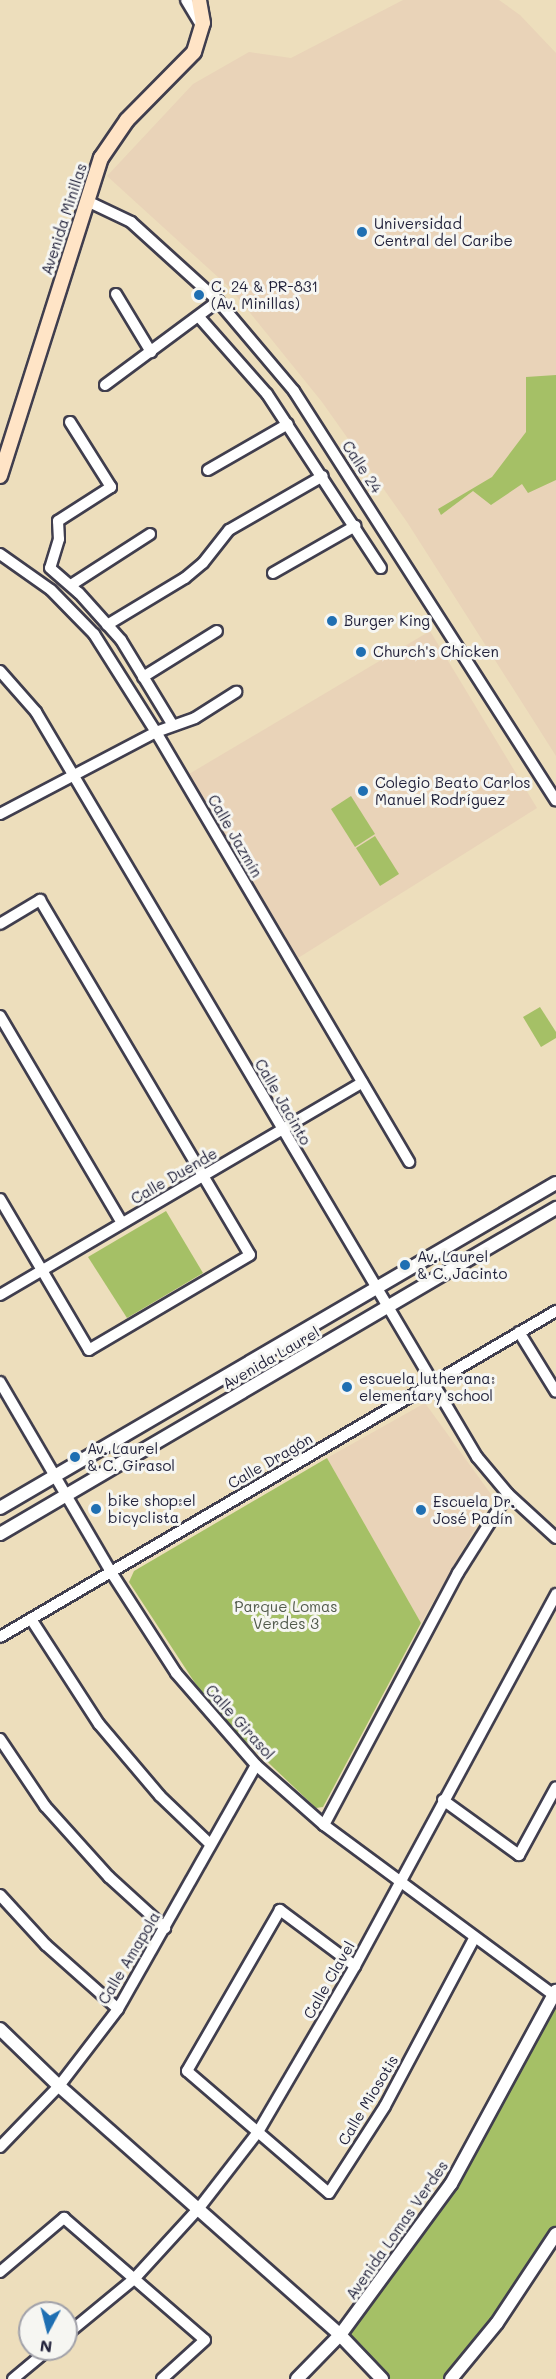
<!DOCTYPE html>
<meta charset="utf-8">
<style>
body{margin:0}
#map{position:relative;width:556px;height:2379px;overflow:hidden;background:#eddebc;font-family:Mali,sans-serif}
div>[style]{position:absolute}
.built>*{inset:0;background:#e9d3b8}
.green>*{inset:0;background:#a5c066}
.roads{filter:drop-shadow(2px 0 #403e4e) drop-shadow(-2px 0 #403e4e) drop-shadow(0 2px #403e4e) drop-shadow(0 -2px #403e4e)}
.minor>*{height:10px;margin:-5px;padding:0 5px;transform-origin:5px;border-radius:5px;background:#fff}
.tertiary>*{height:12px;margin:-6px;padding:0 6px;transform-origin:6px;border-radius:6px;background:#fff}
.secondary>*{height:14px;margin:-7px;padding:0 7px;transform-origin:7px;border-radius:7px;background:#ffe4c6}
.dots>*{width:16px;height:16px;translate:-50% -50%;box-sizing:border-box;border:3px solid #f6f6f2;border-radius:50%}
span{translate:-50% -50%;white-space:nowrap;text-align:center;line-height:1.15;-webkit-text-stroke:6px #f6f6f2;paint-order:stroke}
.street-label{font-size:15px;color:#22223b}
.poi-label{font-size:15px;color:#22223b}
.left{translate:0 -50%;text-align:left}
.park-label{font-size:15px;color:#50594a}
.north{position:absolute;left:18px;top:2301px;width:60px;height:60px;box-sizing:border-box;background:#f6f6f2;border:2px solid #a1a1a9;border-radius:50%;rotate:187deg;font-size:16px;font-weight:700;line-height:24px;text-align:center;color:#22223b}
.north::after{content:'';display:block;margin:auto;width:21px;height:27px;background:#1f6fb2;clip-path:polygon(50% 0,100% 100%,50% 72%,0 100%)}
</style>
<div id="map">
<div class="built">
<i style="clip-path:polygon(403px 0,499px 0,520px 15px,556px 53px,556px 756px,407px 522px,322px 402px,230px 288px,107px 176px,193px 84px,249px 52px,291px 58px)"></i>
<i style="clip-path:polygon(430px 631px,537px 808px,298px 958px,189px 774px)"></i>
<i style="clip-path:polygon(425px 1403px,493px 1497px,421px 1623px,327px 1458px)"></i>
</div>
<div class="green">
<i style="clip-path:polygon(556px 375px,556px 480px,528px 493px,522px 484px,491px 505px,473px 491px,441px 515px,438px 509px,492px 477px,526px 432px,526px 377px)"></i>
<i style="clip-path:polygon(351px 796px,375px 834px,355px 847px,331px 809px)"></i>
<i style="clip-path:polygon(375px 836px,399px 874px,380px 886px,356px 848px)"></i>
<i style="clip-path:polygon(540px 1007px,556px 1032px,556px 1038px,541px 1047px,523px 1017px)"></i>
<i style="clip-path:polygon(166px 1211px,203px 1273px,127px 1318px,88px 1257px)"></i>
<i style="clip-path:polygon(327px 1458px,421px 1623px,323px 1807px,316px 1808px,234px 1730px,197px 1686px,129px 1582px,134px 1571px)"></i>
<i style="clip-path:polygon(556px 1991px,556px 2234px,451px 2379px,382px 2379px,340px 2335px,451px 2184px)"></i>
</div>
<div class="roads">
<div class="minor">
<i style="left:186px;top:0;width:31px;rotate:59deg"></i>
<i style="left:87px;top:201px;width:49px;rotate:25.5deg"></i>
<i style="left:131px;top:222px;width:118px;rotate:42.2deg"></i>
<i style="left:218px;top:301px;width:118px;rotate:49.8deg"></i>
<i style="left:294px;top:391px;width:486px;rotate:57.4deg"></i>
<i style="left:116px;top:294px;width:68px;rotate:58.9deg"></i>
<i style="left:199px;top:317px;width:103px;rotate:48.6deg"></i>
<i style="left:267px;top:394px;width:208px;rotate:56.8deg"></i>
<i style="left:105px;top:385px;width:141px;rotate:-36.6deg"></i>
<i style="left:70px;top:422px;width:77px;rotate:57.8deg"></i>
<i style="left:111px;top:487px;width:63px;rotate:147.3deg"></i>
<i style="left:58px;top:521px;width:18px;rotate:87deg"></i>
<i style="left:59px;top:539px;width:30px;rotate:107deg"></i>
<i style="left:50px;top:568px;width:38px;rotate:41deg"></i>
<i style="left:79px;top:593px;width:63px;rotate:48.2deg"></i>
<i style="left:121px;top:640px;width:98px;rotate:58.7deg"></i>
<i style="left:208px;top:470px;width:92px;rotate:-29.9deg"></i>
<i style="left:0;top:554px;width:62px;rotate:35.2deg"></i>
<i style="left:51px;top:590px;width:62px;rotate:45.7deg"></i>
<i style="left:94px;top:634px;width:116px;rotate:57.7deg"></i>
<i style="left:156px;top:732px;width:499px;rotate:59.5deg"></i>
<i style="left:273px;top:573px;width:95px;rotate:-29.8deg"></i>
<i style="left:71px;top:585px;width:94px;rotate:-32.8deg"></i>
<i style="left:107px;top:625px;width:91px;rotate:-31.1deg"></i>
<i style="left:185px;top:578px;width:23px;rotate:-40deg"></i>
<i style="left:203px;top:563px;width:42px;rotate:-51.8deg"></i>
<i style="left:229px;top:530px;width:108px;rotate:-29.9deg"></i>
<i style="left:0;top:671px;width:55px;rotate:48.7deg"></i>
<i style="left:36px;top:712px;width:866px;rotate:59.38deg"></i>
<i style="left:477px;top:1457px;width:48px;rotate:50deg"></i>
<i style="left:508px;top:1494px;width:65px;rotate:42.5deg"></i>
<i style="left:143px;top:677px;width:87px;rotate:-31.9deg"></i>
<i style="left:0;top:814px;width:176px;rotate:-27.7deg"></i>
<i style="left:156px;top:732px;width:41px;rotate:-19.7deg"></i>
<i style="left:195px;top:718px;width:49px;rotate:-32.4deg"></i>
<i style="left:0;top:924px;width:47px;rotate:-31deg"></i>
<i style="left:40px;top:900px;width:412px;rotate:59.4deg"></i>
<i style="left:250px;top:1255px;width:187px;rotate:149.5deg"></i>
<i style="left:89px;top:1350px;width:175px;rotate:-120.5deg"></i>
<i style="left:0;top:1016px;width:240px;rotate:59.5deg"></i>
<i style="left:0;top:1295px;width:420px;rotate:-30.4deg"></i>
<i style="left:519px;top:1332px;width:70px;rotate:58.3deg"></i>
<i style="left:0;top:1382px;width:220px;rotate:59.7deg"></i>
<i style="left:111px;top:1572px;width:120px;rotate:57.2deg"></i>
<i style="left:176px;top:1673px;width:122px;rotate:49deg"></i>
<i style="left:256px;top:1765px;width:91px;rotate:41.4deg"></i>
<i style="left:324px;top:1825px;width:286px;rotate:36.5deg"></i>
<i style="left:31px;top:1619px;width:125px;rotate:57.1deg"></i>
<i style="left:99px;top:1724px;width:94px;rotate:49.7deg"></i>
<i style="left:160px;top:1796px;width:69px;rotate:43.8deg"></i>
<i style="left:0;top:1637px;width:645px;rotate:-30.38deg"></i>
<i style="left:0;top:1739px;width:81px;rotate:56.1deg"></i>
<i style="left:45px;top:1806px;width:96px;rotate:48deg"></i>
<i style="left:109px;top:1877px;width:76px;rotate:42.3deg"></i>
<i style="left:443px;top:1800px;width:94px;rotate:35.9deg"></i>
<i style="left:519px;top:1855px;width:77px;rotate:-61.4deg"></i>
<i style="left:324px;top:1825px;width:285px;rotate:-62deg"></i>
<i style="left:458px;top:1573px;width:93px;rotate:-57.7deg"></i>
<i style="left:0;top:1895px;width:68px;rotate:47.4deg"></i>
<i style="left:46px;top:1945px;width:96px;rotate:41.6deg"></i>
<i style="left:355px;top:1966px;width:94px;rotate:-143.3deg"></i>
<i style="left:280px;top:1910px;width:186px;rotate:120deg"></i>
<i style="left:187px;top:2071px;width:187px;rotate:40.7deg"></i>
<i style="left:329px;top:2193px;width:103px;rotate:-57.2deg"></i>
<i style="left:385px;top:2106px;width:191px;rotate:-62deg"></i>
<i style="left:0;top:2147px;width:85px;rotate:-46deg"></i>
<i style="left:59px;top:2086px;width:97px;rotate:-52.5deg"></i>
<i style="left:118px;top:2009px;width:280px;rotate:-60.5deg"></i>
<i style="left:0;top:2272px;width:84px;rotate:-40.2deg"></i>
<i style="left:64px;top:2218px;width:186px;rotate:40.9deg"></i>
<i style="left:205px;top:2340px;width:58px;rotate:137.8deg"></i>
<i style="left:66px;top:2335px;width:88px;rotate:-39.5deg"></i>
<i style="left:134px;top:2279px;width:96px;rotate:-47.5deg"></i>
<i style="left:199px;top:2208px;width:96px;rotate:-52.2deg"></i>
<i style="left:258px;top:2132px;width:192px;rotate:-59.7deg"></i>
<i style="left:355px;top:1966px;width:423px;rotate:-61.6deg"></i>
<i style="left:13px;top:2379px;width:47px;rotate:-39.8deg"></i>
</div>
<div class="tertiary">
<i style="left:0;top:1508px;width:644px;rotate:-30.31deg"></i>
<i style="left:0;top:1534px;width:645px;rotate:-30.38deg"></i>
<i style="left:0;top:2029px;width:82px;rotate:44deg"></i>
<i style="left:59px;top:2086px;width:375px;rotate:41.5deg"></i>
<i style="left:340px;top:2335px;width:61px;rotate:46.3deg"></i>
<i style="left:297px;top:2379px;width:62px;rotate:-45.7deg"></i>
<i style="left:340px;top:2335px;width:187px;rotate:-53.7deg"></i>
<i style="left:451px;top:2184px;width:220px;rotate:-61.5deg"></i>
<i style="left:451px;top:2379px;width:72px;rotate:-50.6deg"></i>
<i style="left:497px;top:2323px;width:107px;rotate:-56.5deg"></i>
</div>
<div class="secondary">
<i style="left:0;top:476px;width:334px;rotate:-72.4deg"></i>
<i style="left:101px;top:158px;width:46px;rotate:-55.6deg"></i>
<i style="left:127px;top:120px;width:95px;rotate:-45.4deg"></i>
<i style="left:194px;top:52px;width:30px;rotate:-73deg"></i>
<i style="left:203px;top:23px;width:23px;rotate:-100deg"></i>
</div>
</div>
<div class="dots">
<i style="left:362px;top:232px;background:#1f6fb2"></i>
<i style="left:199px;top:295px;background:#1f6fb2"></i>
<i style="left:332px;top:621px;background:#1f6fb2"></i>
<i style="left:361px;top:652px;background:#1f6fb2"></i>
<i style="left:363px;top:791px;background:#1f6fb2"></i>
<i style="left:405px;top:1265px;background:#1f6fb2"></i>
<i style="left:347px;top:1387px;background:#1f6fb2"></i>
<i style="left:75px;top:1457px;background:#1f6fb2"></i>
<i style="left:96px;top:1509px;background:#1f6fb2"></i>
<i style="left:421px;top:1510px;background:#1f6fb2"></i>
</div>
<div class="street-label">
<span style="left:64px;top:219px;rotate:-72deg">Avenida Minillas</span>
<span style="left:362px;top:467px;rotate:57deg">Calle 24</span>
<span style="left:235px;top:836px;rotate:60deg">Calle Jazmín</span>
<span style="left:283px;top:1102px;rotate:60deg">Calle Jacinto</span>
<span style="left:174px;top:1176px;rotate:-30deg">Calle Duende</span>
<span style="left:271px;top:1358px;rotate:-30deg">Avenida Laurel</span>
<span style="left:270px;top:1461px;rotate:-30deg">Calle Dragón</span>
<span style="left:240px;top:1722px;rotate:48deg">Calle Girasol</span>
<span style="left:129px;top:1958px;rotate:-59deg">Calle Amapola</span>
<span style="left:329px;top:1980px;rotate:-60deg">Calle Clavel</span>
<span style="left:368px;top:2100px;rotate:-59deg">Calle Miosotis</span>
<span style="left:397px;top:2230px;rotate:-55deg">Avenida Lomas Verdes</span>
</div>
<div class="poi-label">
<span class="left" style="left:374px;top:232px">Universidad<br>Central del Caribe</span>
<span class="left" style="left:211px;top:295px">C. 24 &amp; PR-831<br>(Av. Minillas)</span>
<span class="left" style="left:344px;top:621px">Burger King</span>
<span class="left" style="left:373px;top:652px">Church's Chicken</span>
<span class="left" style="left:375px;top:791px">Colegio Beato Carlos<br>Manuel Rodríguez</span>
<span class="left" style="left:417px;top:1265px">Av. Laurel<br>&amp; C. Jacinto</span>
<span class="left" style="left:359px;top:1387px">escuela lutherana:<br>elementary school</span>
<span class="left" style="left:87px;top:1457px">Av. Laurel<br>&amp; C. Girasol</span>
<span class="left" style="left:108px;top:1509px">bike shop:el<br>bicyclista</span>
<span class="left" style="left:433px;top:1510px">Escuela Dr.<br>José Padín</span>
</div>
<div class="park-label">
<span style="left:286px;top:1615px">Parque Lomas<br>Verdes 3</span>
</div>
<div class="north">N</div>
</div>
